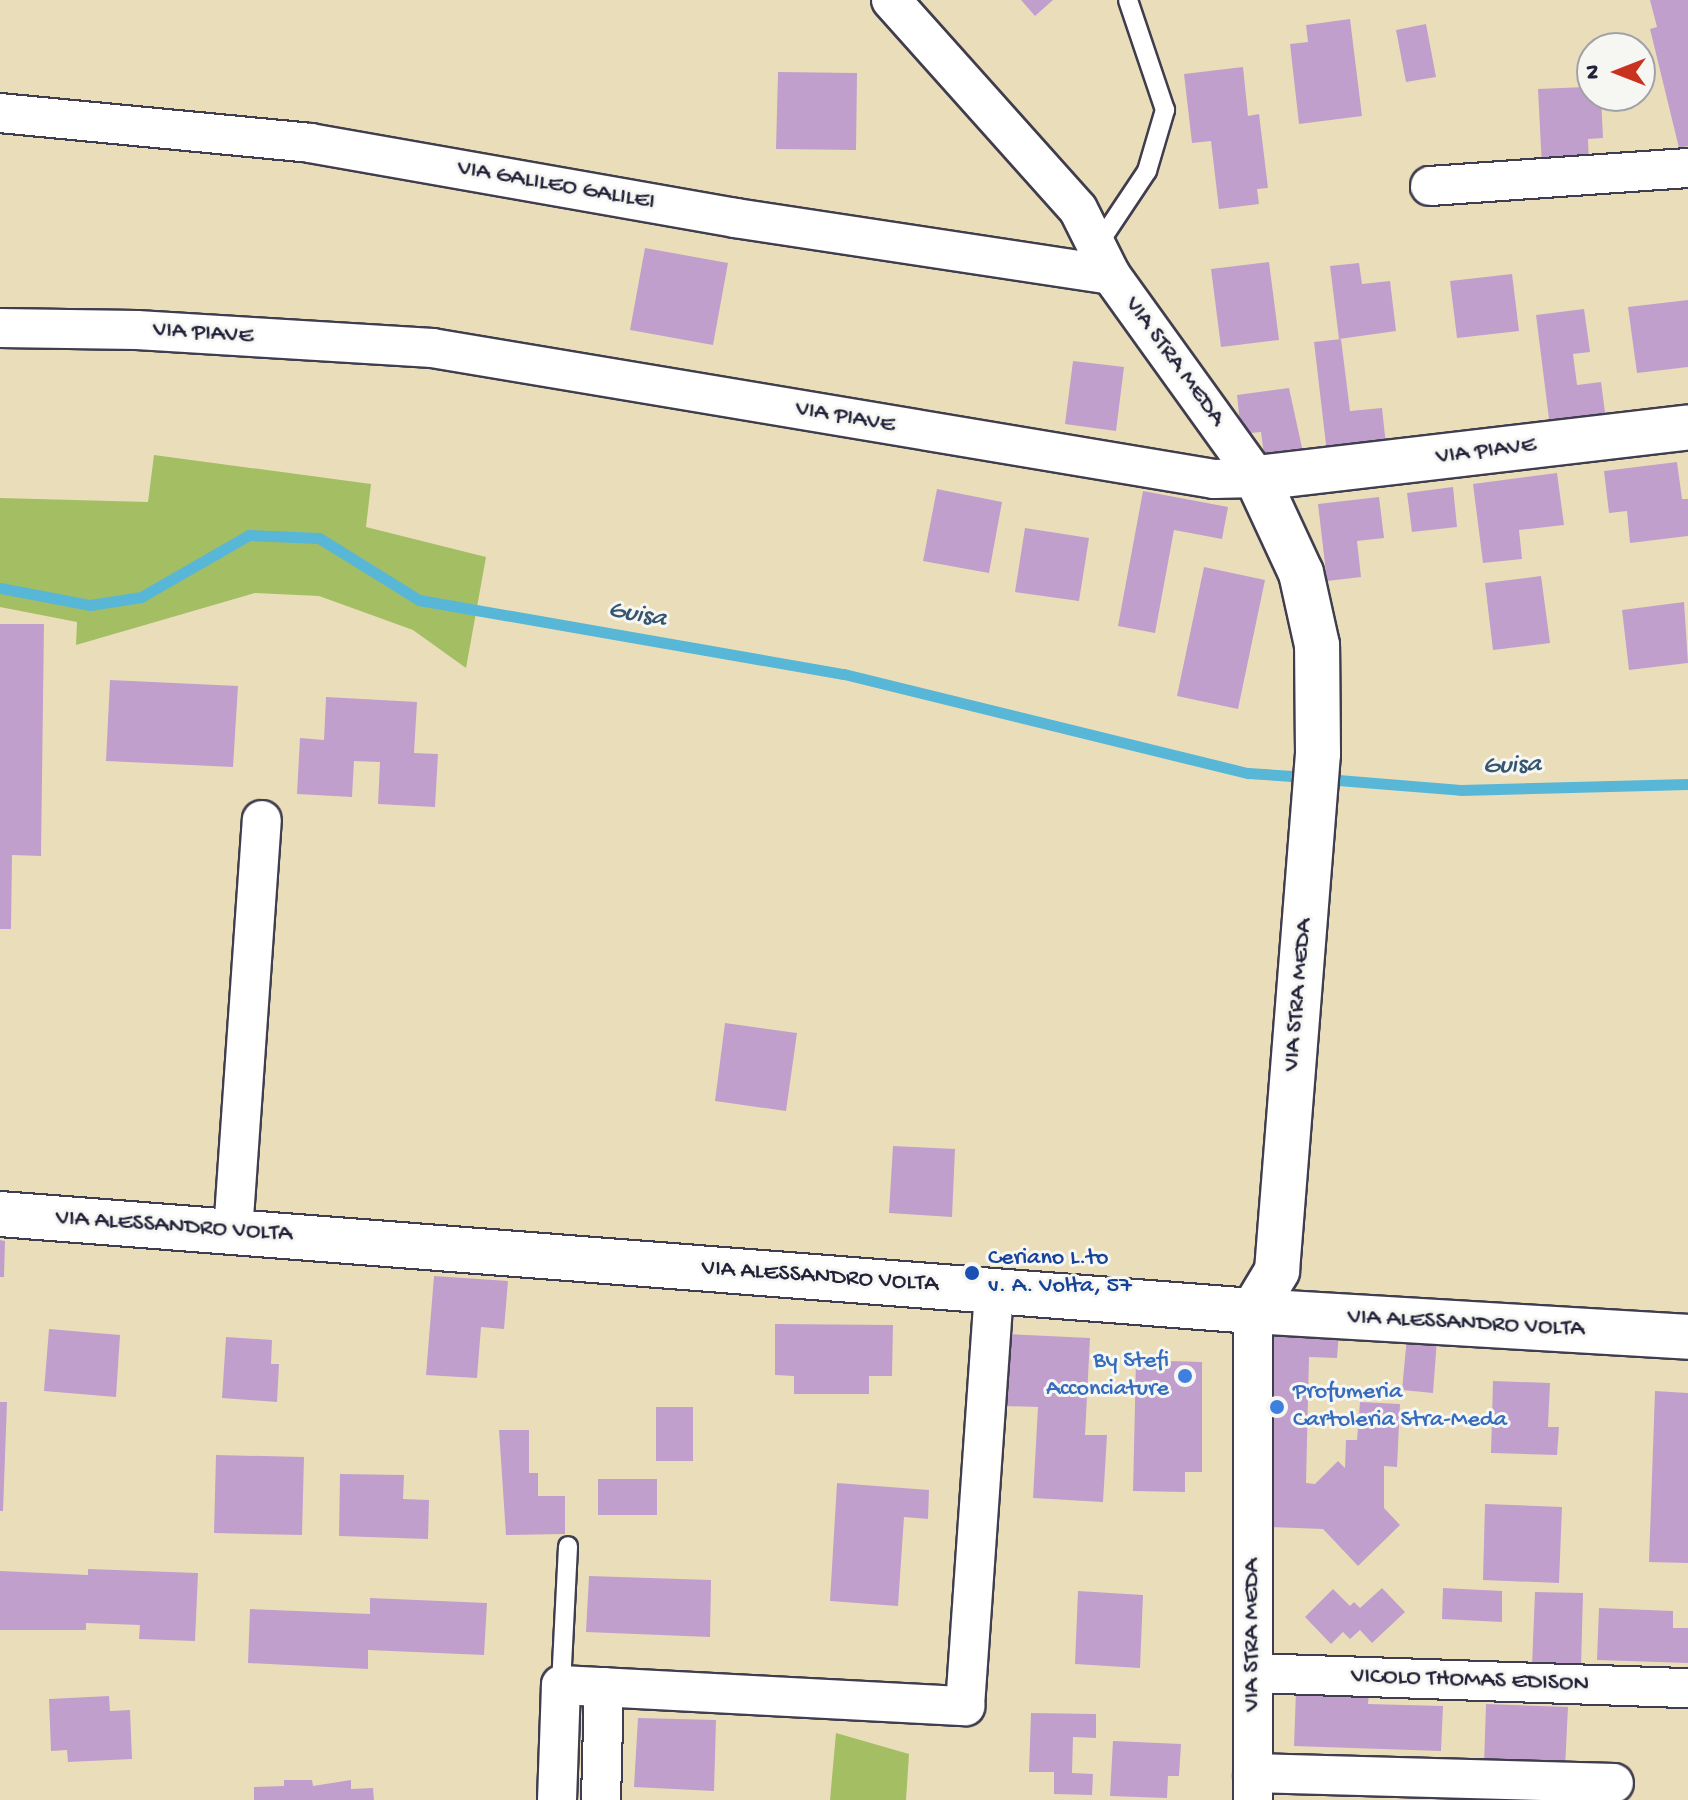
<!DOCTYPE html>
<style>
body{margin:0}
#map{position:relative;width:1688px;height:1800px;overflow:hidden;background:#eadeba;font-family:"Gochi Hand",sans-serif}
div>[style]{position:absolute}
.green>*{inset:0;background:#a4be64}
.stream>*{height:11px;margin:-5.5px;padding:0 5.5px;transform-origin:5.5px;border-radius:5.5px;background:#58b7d6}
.building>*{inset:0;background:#c19fcc}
.roads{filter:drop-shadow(2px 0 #403e4e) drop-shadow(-2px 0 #403e4e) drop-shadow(0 2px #403e4e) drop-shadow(0 -2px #403e4e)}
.lane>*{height:18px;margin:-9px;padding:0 9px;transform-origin:9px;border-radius:9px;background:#fff}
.street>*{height:38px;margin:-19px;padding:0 19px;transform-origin:19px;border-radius:19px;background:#fff}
.secondary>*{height:44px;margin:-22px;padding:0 22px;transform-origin:22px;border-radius:22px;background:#fff}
.dots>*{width:22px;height:22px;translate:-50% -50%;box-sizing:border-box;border:4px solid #f6f6f2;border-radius:50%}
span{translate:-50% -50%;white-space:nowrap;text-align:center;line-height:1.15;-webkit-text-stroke:6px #f6f6f2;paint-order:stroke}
.street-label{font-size:24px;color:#22223b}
.transit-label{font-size:24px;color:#164399}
.left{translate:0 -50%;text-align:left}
.shop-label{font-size:24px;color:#366cbe}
.right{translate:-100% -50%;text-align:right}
.water-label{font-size:26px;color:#355671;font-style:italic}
.north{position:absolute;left:1576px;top:32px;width:80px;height:80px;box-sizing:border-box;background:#f6f6f2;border:2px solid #a1a1a9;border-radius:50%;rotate:270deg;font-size:22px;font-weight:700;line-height:32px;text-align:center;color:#22223b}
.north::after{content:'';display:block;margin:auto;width:28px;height:36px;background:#c8321e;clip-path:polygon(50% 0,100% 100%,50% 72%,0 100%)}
</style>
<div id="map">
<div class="green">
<i style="clip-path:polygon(154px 455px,371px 484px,366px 527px,486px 557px,466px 668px,413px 630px,319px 596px,255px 593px,76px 645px,77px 622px,0 607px,0 498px,148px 502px)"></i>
<i style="clip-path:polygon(836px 1733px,909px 1754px,906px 1800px,830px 1800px)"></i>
</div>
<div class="stream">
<i style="left:0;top:588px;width:92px;rotate:10.7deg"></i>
<i style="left:90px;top:605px;width:52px;rotate:-8.9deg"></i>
<i style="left:141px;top:597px;width:125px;rotate:-29.9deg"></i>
<i style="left:249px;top:535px;width:70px;rotate:2.5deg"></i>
<i style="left:319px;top:538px;width:118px;rotate:31.8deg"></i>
<i style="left:419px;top:600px;width:431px;rotate:9.9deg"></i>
<i style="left:844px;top:674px;width:416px;rotate:13.8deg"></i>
<i style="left:1248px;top:773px;width:44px;rotate:3.9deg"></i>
<i style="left:1338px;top:780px;width:123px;rotate:4.6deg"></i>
<i style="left:1461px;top:790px;width:227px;rotate:-1.5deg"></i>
</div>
<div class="building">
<i style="clip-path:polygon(1021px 0,1053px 0,1035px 16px)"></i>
<i style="clip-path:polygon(1650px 0,1688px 0,1688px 146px,1679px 148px,1650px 29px,1657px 27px)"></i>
<i style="clip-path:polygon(1350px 19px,1362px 116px,1299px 124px,1290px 44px,1308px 42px,1306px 25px)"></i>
<i style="clip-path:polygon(1426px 24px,1436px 77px,1406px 82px,1396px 30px)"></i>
<i style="clip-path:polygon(1243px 67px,1248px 116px,1259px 114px,1268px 188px,1257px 189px,1259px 204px,1219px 209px,1211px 141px,1192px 143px,1184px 74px)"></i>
<i style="clip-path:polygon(778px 72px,857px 73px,856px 150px,776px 149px)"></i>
<i style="clip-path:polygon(1585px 87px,1585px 93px,1601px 96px,1603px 138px,1588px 139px,1589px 166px,1542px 168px,1538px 89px)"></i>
<i style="clip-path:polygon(645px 248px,728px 263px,713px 345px,630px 330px)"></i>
<i style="clip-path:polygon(1269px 262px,1279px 340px,1221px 347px,1211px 269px)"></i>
<i style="clip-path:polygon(1359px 263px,1362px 284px,1390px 281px,1396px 331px,1339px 339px,1330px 266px)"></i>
<i style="clip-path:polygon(1512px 274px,1519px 331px,1457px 338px,1450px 281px)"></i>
<i style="clip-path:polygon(1688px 300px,1688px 367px,1637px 373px,1628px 307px)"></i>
<i style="clip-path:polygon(1584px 309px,1590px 352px,1573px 354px,1577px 385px,1601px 382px,1606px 420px,1550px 427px,1536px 315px)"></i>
<i style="clip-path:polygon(1341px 339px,1350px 411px,1382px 408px,1386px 445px,1327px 453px,1314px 342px)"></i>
<i style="clip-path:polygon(1073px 361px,1124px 367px,1116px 431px,1065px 424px)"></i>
<i style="clip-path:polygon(1289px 388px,1304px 457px,1265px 462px,1261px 432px,1241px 434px,1237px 395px)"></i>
<i style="clip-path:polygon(1677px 462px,1682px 499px,1688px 499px,1688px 536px,1630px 543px,1627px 511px,1609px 513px,1604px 471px)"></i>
<i style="clip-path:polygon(1557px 473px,1564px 525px,1519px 530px,1522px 559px,1483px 563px,1473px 484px)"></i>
<i style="clip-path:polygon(1453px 487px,1457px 527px,1412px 532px,1407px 493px)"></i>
<i style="clip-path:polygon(937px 489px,1002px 502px,989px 573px,923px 561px)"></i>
<i style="clip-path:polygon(1143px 491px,1228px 507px,1222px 539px,1174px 530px,1155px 633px,1118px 626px)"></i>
<i style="clip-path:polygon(1379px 497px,1384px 538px,1357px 541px,1361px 577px,1327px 581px,1318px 504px)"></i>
<i style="clip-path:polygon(1025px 528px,1089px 538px,1079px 601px,1015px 592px)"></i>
<i style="clip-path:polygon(1204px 567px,1265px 580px,1238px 709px,1177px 696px)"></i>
<i style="clip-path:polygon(1541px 576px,1550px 643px,1493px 650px,1485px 583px)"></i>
<i style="clip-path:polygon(1684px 602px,1688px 663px,1629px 670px,1622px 610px)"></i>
<i style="clip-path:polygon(0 624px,44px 624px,41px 856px,12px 855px,11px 929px,0 929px)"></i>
<i style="clip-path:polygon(110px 680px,238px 686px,233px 767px,106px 761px)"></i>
<i style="clip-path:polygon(326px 697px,417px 702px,414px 753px,438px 754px,435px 807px,378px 804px,380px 762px,354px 761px,352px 797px,297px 794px,300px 738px,324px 740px)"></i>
<i style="clip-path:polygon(725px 1023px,797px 1033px,786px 1111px,715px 1101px)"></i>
<i style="clip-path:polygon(893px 1146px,955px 1149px,952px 1217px,889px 1213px)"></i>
<i style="clip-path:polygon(0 1240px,5px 1241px,4px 1277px,0 1277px)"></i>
<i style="clip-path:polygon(434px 1276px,508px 1281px,504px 1329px,481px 1327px,477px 1378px,426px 1375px)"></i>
<i style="clip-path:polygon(775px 1324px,893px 1325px,892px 1376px,869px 1376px,869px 1394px,794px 1394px,794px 1376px,775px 1375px)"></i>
<i style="clip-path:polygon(1273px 1328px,1339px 1332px,1337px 1358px,1309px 1357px,1306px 1483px,1315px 1484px,1338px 1461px,1345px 1468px,1346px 1440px,1357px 1440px,1360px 1402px,1400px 1404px,1397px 1467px,1384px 1466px,1384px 1508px,1400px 1525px,1358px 1566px,1323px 1529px,1268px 1527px)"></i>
<i style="clip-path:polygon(49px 1329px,120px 1335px,116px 1397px,44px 1391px)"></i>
<i style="clip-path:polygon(1008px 1334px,1090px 1338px,1085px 1435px,1107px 1435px,1103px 1502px,1033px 1498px,1038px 1407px,1004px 1406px)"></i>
<i style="clip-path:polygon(226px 1337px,272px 1340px,271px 1364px,279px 1364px,277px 1402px,222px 1398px)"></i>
<i style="clip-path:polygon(1407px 1337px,1437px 1339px,1433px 1393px,1402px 1390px)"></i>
<i style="clip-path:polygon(1136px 1360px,1202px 1362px,1202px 1472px,1185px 1472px,1185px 1492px,1133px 1491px)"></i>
<i style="clip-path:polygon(1493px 1381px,1550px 1383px,1548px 1427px,1559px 1427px,1557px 1455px,1491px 1453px)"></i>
<i style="clip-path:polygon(1655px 1391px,1688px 1393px,1688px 1563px,1649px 1562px)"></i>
<i style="clip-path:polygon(0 1402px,7px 1402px,3px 1511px,0 1511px)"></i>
<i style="clip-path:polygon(656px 1407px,693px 1407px,693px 1461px,656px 1461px)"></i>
<i style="clip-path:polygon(499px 1430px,529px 1430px,529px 1473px,538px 1473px,538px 1496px,565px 1496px,565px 1534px,506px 1535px)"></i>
<i style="clip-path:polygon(216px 1455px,304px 1457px,302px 1535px,214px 1533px)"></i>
<i style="clip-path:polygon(340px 1474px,404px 1475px,403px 1499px,429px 1500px,428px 1539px,339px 1536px)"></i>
<i style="clip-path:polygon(598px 1479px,657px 1479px,657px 1515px,598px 1515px)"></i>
<i style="clip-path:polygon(837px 1483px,929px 1490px,928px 1519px,904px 1517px,898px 1606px,830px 1601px)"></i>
<i style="clip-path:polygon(1485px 1504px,1562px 1507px,1559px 1583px,1483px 1580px)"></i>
<i style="clip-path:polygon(88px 1569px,198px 1573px,195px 1641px,139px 1639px,140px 1625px,86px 1623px,86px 1630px,0 1630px,0 1571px,88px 1575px)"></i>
<i style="clip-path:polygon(589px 1576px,711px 1580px,710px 1637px,586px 1632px)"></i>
<i style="clip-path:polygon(1382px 1588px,1405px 1612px,1372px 1643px,1360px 1630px,1350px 1639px,1343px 1632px,1331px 1644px,1305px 1617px,1333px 1589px,1350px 1606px,1354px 1602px,1360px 1608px)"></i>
<i style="clip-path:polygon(1443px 1588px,1502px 1591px,1502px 1622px,1442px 1619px)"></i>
<i style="clip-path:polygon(1078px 1591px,1143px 1595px,1140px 1668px,1075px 1664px)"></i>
<i style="clip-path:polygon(1535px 1592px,1583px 1593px,1581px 1668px,1532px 1666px)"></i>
<i style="clip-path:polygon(370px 1598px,487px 1603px,484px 1655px,368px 1650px,368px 1669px,248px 1663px,250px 1609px,370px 1614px)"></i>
<i style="clip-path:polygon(1599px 1608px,1673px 1611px,1673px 1628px,1688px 1628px,1688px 1663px,1597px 1660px)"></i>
<i style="clip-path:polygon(1296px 1690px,1369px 1693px,1368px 1704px,1443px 1706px,1441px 1751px,1294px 1746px)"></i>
<i style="clip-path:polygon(109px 1696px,110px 1711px,130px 1710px,132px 1759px,68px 1762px,67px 1750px,51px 1751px,49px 1699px)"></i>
<i style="clip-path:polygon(1486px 1704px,1568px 1707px,1565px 1768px,1484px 1765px)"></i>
<i style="clip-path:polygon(1031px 1713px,1096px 1714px,1096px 1738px,1073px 1737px,1072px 1773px,1093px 1774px,1092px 1795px,1054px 1794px,1054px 1772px,1029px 1772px)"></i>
<i style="clip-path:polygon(638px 1718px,716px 1720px,714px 1791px,634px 1787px)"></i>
<i style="clip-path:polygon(1113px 1741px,1181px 1744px,1179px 1776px,1168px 1776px,1167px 1798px,1110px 1796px)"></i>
<i style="clip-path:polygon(284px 1780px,312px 1780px,313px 1786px,351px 1780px,351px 1789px,373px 1788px,374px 1800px,254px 1800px,254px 1787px,284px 1786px)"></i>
</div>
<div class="roads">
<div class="lane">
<i style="left:1099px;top:243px;width:87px;rotate:-56.3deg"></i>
<i style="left:1147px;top:171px;width:64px;rotate:-73.6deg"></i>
<i style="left:1165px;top:110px;width:116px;rotate:-108.6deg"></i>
<i style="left:561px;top:1685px;width:139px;rotate:-87.1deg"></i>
</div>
<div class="street">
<i style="left:891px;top:0;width:280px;rotate:48.2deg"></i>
<i style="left:1078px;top:209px;width:74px;rotate:63.4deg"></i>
<i style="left:1111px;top:275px;width:250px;rotate:54.3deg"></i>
<i style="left:0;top:113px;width:311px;rotate:5.5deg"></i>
<i style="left:310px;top:143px;width:432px;rotate:10deg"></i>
<i style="left:735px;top:218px;width:380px;rotate:8.6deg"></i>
<i style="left:1430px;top:186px;width:259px;rotate:-4deg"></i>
<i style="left:0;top:328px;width:137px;rotate:0.8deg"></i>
<i style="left:137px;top:330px;width:296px;rotate:3.5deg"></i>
<i style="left:432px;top:348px;width:793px;rotate:9.51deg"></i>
<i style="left:1214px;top:479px;width:43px;rotate:-1.3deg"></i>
<i style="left:233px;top:1232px;width:413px;rotate:-86deg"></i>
<i style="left:1253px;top:1311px;width:489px;rotate:90deg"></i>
<i style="left:1253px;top:1673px;width:435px;rotate:2deg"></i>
<i style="left:1253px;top:1773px;width:361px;rotate:1.6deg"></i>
<i style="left:557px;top:1800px;width:115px;rotate:-88deg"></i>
<i style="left:561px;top:1685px;width:405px;rotate:3deg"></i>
<i style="left:965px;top:1706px;width:416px;rotate:-86deg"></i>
<i style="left:601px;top:1800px;width:113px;rotate:-88.5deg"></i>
</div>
<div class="secondary">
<i style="left:0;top:1214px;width:1257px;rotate:4.43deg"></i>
<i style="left:1253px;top:1311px;width:436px;rotate:3.4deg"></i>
<i style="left:1253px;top:1311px;width:47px;rotate:-59deg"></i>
<i style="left:1277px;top:1271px;width:519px;rotate:-85.47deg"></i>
<i style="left:1318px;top:754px;width:109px;rotate:-90.5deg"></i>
<i style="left:1317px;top:645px;width:74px;rotate:-102.5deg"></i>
<i style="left:1301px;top:573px;width:105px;rotate:-114.9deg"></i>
<i style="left:1257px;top:478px;width:434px;rotate:-6.7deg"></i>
</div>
</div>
<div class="dots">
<i style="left:972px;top:1273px;background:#1a4fb4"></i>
<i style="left:1185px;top:1376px;background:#3f7fe0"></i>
<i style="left:1277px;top:1407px;background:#3f7fe0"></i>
</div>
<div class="street-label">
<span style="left:556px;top:186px;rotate:10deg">VIA GALILEO GALILEI</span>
<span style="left:203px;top:334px;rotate:4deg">VIA PIAVE</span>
<span style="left:1174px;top:362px;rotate:54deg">VIA STRA MEDA</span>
<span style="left:845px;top:418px;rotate:10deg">VIA PIAVE</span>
<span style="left:1486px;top:452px;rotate:-7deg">VIA PIAVE</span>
<span style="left:1299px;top:995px;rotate:-85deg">VIA STRA MEDA</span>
<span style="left:174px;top:1227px;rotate:4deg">VIA ALESSANDRO VOLTA</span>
<span style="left:820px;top:1277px;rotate:4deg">VIA ALESSANDRO VOLTA</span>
<span style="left:1466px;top:1324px;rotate:3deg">VIA ALESSANDRO VOLTA</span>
<span style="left:1253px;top:1635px;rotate:-90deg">VIA STRA MEDA</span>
<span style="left:1470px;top:1681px;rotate:2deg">VICOLO THOMAS EDISON</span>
</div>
<div class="transit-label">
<span class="left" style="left:988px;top:1273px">Ceriano L.to<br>v. A. Volta, 57</span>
</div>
<div class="shop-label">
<span class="right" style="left:1169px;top:1376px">By Stefi<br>Acconciature</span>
<span class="left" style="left:1293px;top:1407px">Profumeria<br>Cartoleria Stra-Meda</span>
</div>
<div class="water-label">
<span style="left:637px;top:616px;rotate:10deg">Guisa</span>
<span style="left:1512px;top:767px;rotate:-2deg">Guisa</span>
</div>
<div class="north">N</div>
</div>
